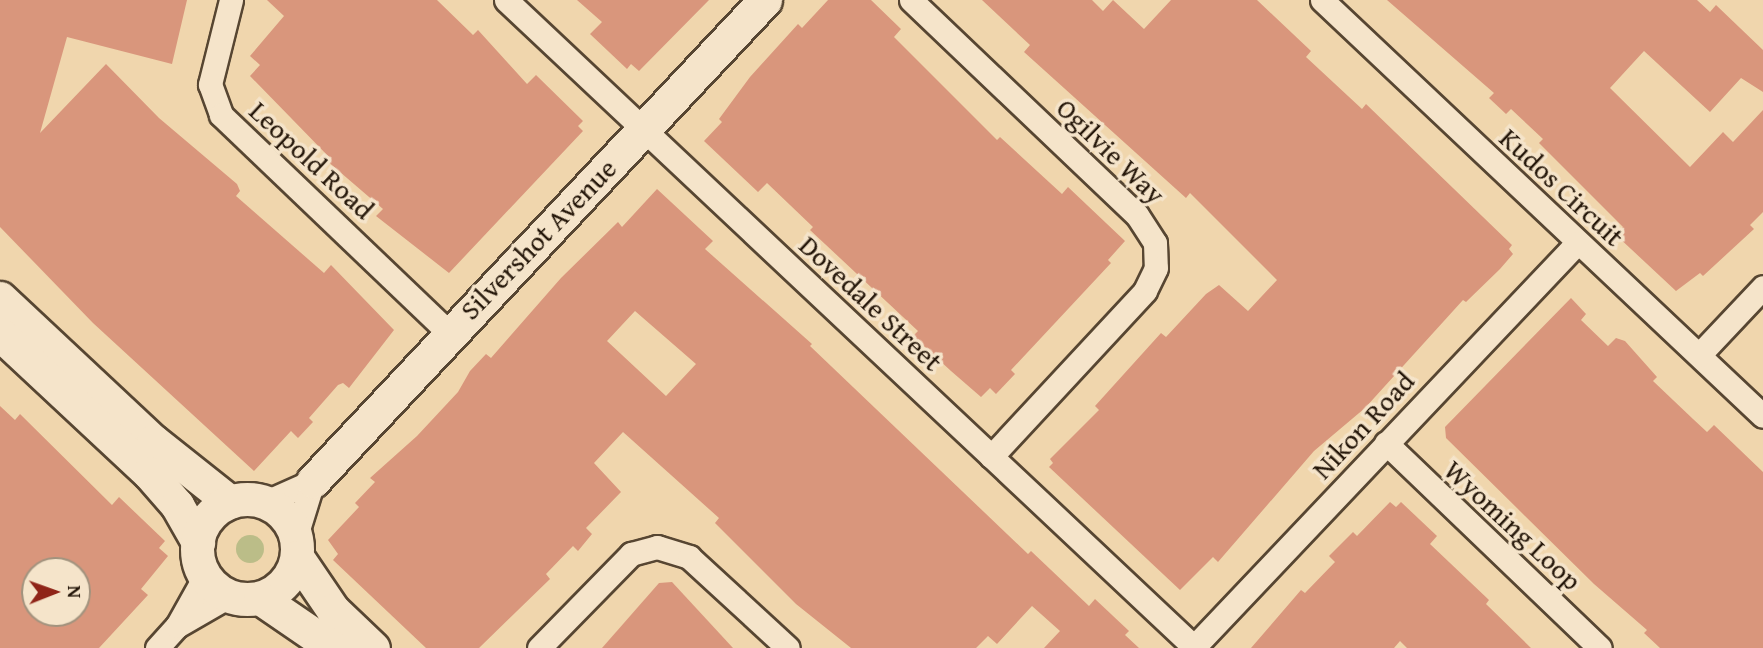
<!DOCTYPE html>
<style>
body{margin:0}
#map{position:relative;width:1763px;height:648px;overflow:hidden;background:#f0d6ad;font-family:"Gentium Book Plus",serif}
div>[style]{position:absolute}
.green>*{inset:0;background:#bbbd88}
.round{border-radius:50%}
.building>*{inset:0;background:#d9967c}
.roads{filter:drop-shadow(2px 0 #574632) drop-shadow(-2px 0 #574632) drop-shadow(0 2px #574632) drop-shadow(0 -2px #574632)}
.street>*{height:23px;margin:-11.5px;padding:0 11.5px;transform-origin:11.5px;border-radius:11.5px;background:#f5e4ca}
.secondary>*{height:33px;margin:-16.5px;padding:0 16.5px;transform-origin:16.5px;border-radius:16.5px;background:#f5e4ca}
.secondary>.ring{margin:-16.5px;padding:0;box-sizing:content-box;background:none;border:33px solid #f5e4ca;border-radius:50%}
span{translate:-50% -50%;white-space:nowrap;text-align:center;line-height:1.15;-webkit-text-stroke:7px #f5e4ca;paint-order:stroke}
.street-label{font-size:28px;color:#241609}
.north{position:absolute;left:21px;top:557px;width:70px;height:70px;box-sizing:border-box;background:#f5e4ca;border:2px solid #a1927d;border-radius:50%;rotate:89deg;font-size:19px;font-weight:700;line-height:28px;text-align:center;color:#241609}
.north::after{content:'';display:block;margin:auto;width:24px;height:32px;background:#8f2418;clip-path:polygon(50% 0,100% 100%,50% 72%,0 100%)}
</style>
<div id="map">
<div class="green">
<i class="round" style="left:236px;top:535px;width:28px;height:28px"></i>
</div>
<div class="building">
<i style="clip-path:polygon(0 0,187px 0,172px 64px,67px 37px,40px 133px,106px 64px,159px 118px,237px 184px,240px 191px,236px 196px,324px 273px,331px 265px,394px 330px,349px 388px,343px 383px,338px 385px,309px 418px,313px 422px,298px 438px,291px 431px,254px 471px,93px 323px,0 227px)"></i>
<i style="clip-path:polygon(267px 0,437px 0,473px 35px,478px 30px,527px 84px,536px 75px,583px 121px,578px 126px,583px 131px,449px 273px,376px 216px,383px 209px,326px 160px,329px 157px,250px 76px,260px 65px,250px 56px,284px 16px)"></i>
<i style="clip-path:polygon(577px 0,709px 0,639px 71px,631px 64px,627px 69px,590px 34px,602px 22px)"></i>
<i style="clip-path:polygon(828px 0,871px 0,901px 29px,894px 37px,997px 140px,1000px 137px,1062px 194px,1068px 187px,1125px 241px,1108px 260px,1111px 263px,1011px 370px,1015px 374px,996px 394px,990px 388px,981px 397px,951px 371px,913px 336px,918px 331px,810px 230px,813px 227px,767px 183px,758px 192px,704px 141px,722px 122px,719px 119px,750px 77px,798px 24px,802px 28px)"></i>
<i style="clip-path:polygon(982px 0,1092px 0,1103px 11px,1113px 0,1144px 29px,1171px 0,1257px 0,1311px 51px,1306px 57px,1362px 109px,1366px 104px,1512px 245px,1509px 249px,1513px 254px,1500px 269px,1466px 302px,1463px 300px,1365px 408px,1314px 451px,1218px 562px,1213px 557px,1180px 590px,1049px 467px,1053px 463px,1050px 459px,1099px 410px,1095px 406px,1161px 333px,1166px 337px,1206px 294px,1219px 285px,1248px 311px,1277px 280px,1190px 193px,1186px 198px,1024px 52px,1030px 45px)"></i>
<i style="clip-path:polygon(1387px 0,1697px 0,1710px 12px,1716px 5px,1763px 50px,1763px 92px,1741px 78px,1710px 112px,1644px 51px,1610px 88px,1690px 167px,1723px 132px,1733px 142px,1763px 110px,1763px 212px,1750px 225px,1754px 229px,1703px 276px,1700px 273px,1676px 291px,1616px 235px,1623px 227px,1539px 143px,1543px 139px,1511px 109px,1506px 114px,1489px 98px,1494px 93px)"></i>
<i style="clip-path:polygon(evenodd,657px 189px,713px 241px,705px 249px,812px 344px,810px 346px,1028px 554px,1031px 551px,1089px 606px,1095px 599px,1129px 631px,1125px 635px,1139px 648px,1044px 648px,1060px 631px,1032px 606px,997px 644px,988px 636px,976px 648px,851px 648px,796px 604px,715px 523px,719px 518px,623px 432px,594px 463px,621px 492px,586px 528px,592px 534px,578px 551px,573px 546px,546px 574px,550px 579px,479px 648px,426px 648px,333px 560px,338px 554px,328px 540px,359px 507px,355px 503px,375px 482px,370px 478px,417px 436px,458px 392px,470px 371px,486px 354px,491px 358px,561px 278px,618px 222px,622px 227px,657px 189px,635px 311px,696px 364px,666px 396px,607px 341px,635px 311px)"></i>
<i style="clip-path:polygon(1571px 298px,1586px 314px,1581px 320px,1608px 346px,1616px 338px,1625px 341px,1657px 377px,1653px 381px,1693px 419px,1707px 432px,1714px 425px,1763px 472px,1763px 648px,1660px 648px,1644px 633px,1647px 630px,1594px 584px,1446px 438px,1445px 427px)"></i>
<i style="clip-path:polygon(evenodd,0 406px,15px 420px,20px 414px,112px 505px,119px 497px,165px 541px,159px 548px,168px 556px,141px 589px,148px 595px,99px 648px,0 648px,0 406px,35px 571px,77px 571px,77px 613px,35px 613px,35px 571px)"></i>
<i style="clip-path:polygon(1390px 502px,1396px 507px,1401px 502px,1437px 536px,1430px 544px,1489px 600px,1486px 604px,1531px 648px,1407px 648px,1400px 641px,1394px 648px,1251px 648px,1301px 590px,1305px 593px,1335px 562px,1329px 556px,1353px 532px,1357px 536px)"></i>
<i style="clip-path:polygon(672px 582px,733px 648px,602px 648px,659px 583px)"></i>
</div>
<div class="roads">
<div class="street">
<i style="left:231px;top:0;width:87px;rotate:104deg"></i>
<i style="left:210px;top:84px;width:33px;rotate:70deg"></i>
<i style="left:221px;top:115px;width:314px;rotate:43.7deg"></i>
<i style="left:506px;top:0;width:946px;rotate:43.24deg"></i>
<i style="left:911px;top:0;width:312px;rotate:43.6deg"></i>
<i style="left:1137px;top:215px;width:33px;rotate:57deg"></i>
<i style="left:1155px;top:243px;width:25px;rotate:88deg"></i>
<i style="left:1156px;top:268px;width:25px;rotate:116deg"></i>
<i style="left:1145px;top:291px;width:226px;rotate:132.9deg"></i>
<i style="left:1322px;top:0;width:606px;rotate:43.33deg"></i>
<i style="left:1699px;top:355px;width:93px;rotate:-46.7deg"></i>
<i style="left:1386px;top:443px;width:296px;rotate:43.8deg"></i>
<i style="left:266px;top:502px;width:51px;rotate:-24.1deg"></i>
<i style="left:296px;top:536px;width:58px;rotate:-72.8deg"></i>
<i style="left:177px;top:626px;width:60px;rotate:-30deg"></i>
<i style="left:157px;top:648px;width:30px;rotate:-48deg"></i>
<i style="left:177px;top:626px;width:57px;rotate:-60.8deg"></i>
<i style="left:539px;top:648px;width:132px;rotate:-45.6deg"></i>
<i style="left:631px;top:554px;width:27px;rotate:-15deg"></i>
<i style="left:657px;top:547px;width:34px;rotate:17deg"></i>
<i style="left:689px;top:557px;width:134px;rotate:42.6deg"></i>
<i style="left:1193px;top:648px;width:558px;rotate:-46.52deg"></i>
</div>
<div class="secondary">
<i style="left:0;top:298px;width:209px;rotate:43.1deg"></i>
<i style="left:153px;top:441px;width:98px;rotate:38.4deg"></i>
<i style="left:0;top:334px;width:204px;rotate:43deg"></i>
<i style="left:149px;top:473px;width:43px;rotate:48.8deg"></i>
<i style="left:177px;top:505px;width:43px;rotate:60.4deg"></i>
<i style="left:313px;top:481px;width:660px;rotate:-46.78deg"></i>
<i class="ring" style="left:197px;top:499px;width:67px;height:67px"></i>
<i style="left:297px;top:557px;width:64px;rotate:55.8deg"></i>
<i style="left:333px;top:610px;width:55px;rotate:43.5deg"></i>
<i style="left:260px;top:598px;width:88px;rotate:34.4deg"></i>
</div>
</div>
<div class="street-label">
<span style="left:1111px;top:151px;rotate:44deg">Ogilvie Way</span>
<span style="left:312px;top:160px;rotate:43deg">Leopold Road</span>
<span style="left:1562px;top:187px;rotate:43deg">Kudos Circuit</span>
<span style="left:538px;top:239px;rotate:-46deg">Silvershot Avenue</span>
<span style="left:871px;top:303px;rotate:43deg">Dovedale Street</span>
<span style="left:1363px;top:425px;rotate:-47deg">Nikon Road</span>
<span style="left:1513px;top:525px;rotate:43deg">Wyoming Loop</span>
</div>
<div class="north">N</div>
</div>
